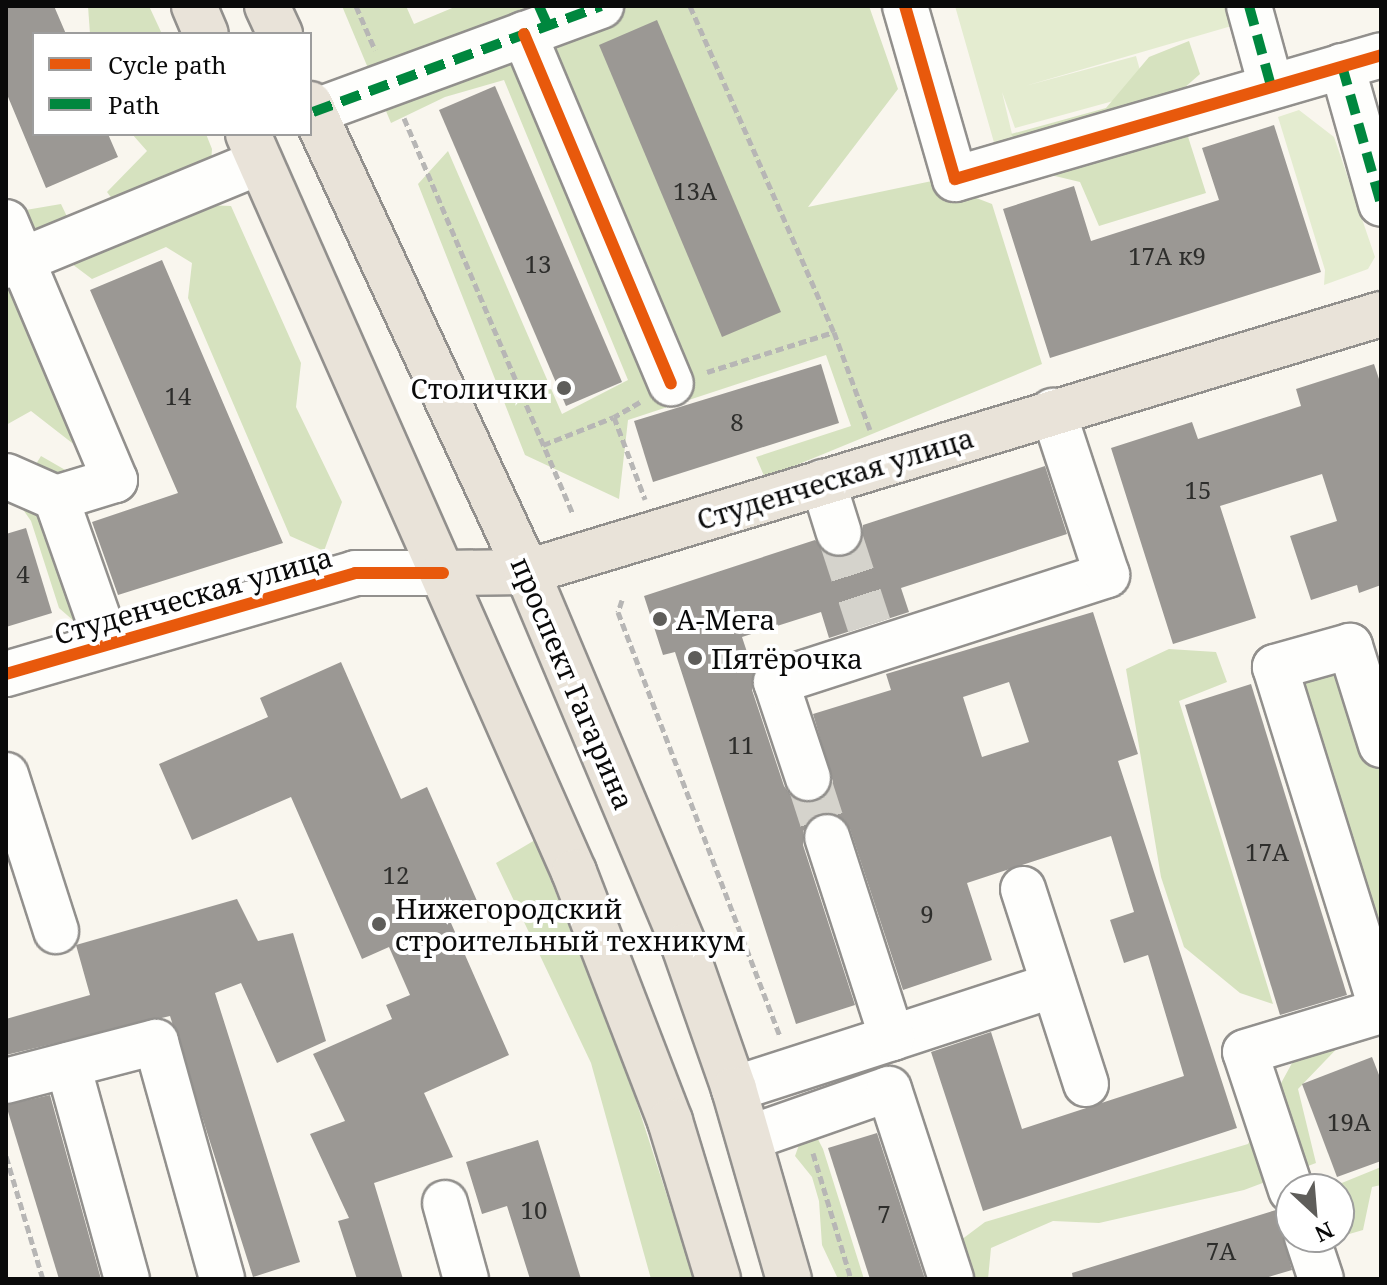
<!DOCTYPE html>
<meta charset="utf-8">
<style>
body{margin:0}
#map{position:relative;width:1387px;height:1285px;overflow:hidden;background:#f9f6ee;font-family:"Noto Serif",serif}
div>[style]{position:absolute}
.green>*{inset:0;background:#e4ecd0}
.forest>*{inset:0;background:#d6e2bf}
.building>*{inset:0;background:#9b9894}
.minor-tunnel>*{height:44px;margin-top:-22px;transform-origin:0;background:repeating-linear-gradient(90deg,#d5d3cc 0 44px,transparent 0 66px)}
.path>*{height:5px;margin-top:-2.5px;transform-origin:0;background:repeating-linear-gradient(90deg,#b7b6b5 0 8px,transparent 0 12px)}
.roads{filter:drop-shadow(2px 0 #92908d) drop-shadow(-2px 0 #92908d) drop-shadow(0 2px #92908d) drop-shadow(0 -2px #92908d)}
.minor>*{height:44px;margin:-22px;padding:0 22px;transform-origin:22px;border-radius:22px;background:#fefefc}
.major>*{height:44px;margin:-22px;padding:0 22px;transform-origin:22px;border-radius:22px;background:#e9e3d9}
.quiet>*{height:10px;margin-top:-5px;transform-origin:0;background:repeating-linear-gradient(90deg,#00873e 0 20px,transparent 0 30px)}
.cycleway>*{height:12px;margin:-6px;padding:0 6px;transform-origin:6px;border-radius:6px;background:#e8590c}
.dots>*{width:22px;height:22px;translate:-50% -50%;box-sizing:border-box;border:4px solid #fff;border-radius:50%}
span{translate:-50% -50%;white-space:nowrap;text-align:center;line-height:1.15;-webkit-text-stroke:8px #fff;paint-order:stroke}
.number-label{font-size:24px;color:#2e2e2c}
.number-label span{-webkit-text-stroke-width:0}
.poi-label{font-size:28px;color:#0a0a0a}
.right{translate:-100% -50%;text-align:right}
.left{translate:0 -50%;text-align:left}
.street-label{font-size:28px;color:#0a0a0a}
.frame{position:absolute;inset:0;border:8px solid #0a0a0a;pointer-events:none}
.legend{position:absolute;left:32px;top:32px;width:280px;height:104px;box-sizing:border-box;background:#fff;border:2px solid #9d9d9d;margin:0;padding:10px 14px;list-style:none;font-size:24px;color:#0a0a0a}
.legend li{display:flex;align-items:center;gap:16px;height:40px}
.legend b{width:40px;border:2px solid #9d9d9d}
.north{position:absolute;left:1275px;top:1173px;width:80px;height:80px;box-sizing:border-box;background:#fff;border:2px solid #9d9d9d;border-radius:50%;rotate:154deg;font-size:22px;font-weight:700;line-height:32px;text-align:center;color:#0a0a0a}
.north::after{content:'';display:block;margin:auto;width:28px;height:36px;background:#5e5d5a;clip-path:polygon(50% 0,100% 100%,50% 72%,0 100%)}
</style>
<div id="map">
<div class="green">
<i style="clip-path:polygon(955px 6px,1229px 6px,1235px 25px,1025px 86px,1136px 56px,1146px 92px,1015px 128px,1002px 92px,1017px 155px,999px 160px)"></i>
<i style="clip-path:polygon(1299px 110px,1334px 137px,1375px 257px,1368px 269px,1324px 285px,1325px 270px,1278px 117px)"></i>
</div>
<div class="forest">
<i style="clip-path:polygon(88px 6px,149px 6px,162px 34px,90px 34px)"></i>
<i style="clip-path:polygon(342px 6px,406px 6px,414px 24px,457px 6px,869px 6px,898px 89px,808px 207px,932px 181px,992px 204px,1042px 364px,765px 478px,756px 457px,851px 426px,826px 355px,628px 420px,619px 499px,525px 455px,418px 184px,448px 151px,562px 414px,628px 380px,504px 80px,445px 97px,391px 123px)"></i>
<i style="clip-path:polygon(1189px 41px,1200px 74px,1175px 96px,1206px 193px,1099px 226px,1080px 182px,1034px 171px,1011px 134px,1106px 108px,1149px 57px)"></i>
<i style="clip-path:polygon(132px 134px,206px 134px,212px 149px,210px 177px,121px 211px,107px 192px,147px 151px)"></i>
<i style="clip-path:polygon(6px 194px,14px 212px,61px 204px,71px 225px,39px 269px,71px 314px,70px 346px,103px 408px,76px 446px,31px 411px,6px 425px)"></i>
<i style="clip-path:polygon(180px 204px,231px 206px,301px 363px,296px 407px,342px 502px,324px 551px,290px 536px,188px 298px,192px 263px,166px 247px,92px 279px,72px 264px,91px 242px)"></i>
<i style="clip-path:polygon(41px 456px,74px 475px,91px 636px,59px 608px,31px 521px,15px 498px)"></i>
<i style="clip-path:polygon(1331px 646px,1381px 682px,1381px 925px,1349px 887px,1295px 668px)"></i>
<i style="clip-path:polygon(1169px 649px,1216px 652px,1227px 682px,1179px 701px,1273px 1004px,1240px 993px,1184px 947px,1161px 877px,1126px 669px)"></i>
<i style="clip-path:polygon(535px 840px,630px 1082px,694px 1279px,651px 1279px,591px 1063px,496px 863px)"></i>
<i style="clip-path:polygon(1316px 1019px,1349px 1036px,1298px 1089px,1316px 1163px,1244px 1190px,1099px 1223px,1053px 1221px,991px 1248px,988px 1279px,975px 1279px,961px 1240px,985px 1222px,1248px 1144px)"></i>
<i style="clip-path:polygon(808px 1120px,823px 1149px,864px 1279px,838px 1279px,822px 1245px,819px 1201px,812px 1177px,795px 1156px)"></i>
<i style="clip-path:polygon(1381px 1167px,1381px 1185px,1372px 1187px,1363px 1230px,1339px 1237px,1339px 1189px,1327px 1189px)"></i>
</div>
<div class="building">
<i style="clip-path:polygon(6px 6px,54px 6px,66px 34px,34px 34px,34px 134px,108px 134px,118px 157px,46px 188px,6px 92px)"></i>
<i style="clip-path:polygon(657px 20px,781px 312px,722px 337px,599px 45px)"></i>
<i style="clip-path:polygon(495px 86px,622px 382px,566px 406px,439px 110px)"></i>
<i style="clip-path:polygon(1274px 125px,1321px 272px,1050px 358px,1003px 209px,1074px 186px,1091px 241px,1219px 200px,1202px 148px)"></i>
<i style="clip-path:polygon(162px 260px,283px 543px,118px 595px,92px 522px,178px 493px,90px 290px)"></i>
<i style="clip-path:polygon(821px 364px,839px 423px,653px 482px,634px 421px)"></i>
<i style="clip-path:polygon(1374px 364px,1381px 385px,1381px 585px,1359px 593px,1357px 585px,1311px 600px,1290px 536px,1337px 521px,1322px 474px,1220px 506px,1256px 618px,1173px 644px,1111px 448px,1192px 422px,1198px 439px,1301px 406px,1296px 389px)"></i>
<i style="clip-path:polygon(evenodd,1045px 466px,1067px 534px,901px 588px,909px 612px,829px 638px,821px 612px,742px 637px,754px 673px,752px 690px,784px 786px,792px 797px,815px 802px,833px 782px,813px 714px,891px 690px,886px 674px,1093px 612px,1138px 754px,1118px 761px,1237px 1128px,983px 1211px,931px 1052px,991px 1032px,1022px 1129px,1184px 1076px,1148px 955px,1124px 963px,1110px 920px,1134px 912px,1111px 836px,967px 883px,992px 960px,903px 990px,850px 829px,833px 813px,819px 814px,803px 831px,803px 845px,855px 1005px,796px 1024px,675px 652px,663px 655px,644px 596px,815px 540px,833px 557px,847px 557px,863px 539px,863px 525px,1045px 466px,1009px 682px,1029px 742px,982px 757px,963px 697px,1009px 682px)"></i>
<i style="clip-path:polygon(26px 528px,52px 613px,6px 627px,6px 534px)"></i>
<i style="clip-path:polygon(341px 662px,401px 799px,427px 787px,481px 910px,451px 923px,509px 1055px,424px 1093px,453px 1157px,374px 1183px,403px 1279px,357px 1279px,338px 1221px,349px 1218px,310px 1134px,345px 1121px,313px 1054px,392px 1019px,386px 1005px,410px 995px,389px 947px,362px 959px,291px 797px,192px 840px,159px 764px,268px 717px,260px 698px)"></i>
<i style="clip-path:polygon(1251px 684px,1347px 995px,1280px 1015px,1185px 705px)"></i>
<i style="clip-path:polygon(237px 899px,258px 941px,293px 933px,326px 1041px,277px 1063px,241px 983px,215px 993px,300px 1262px,253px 1277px,170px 1016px,6px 1055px,6px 1019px,90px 995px,76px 945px)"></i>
<i style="clip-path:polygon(1372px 1057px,1381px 1080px,1381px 1161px,1337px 1177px,1302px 1084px)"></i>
<i style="clip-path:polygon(50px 1095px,101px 1279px,59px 1279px,6px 1105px)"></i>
<i style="clip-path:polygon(877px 1133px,925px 1279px,870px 1279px,828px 1148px)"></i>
<i style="clip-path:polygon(538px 1140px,581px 1279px,530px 1279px,507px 1206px,482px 1214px,466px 1162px)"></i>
<i style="clip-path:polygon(1276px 1210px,1290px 1219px,1282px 1233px,1292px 1270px,1262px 1279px,1073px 1279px,1072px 1273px)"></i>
</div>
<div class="minor-tunnel">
<i style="left:839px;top:533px;width:97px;rotate:71.9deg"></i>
<i style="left:808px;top:778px;width:62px;rotate:72.1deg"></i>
</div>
<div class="path">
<i style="left:356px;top:6px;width:48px;rotate:66.6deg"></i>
<i style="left:690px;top:6px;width:356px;rotate:66.2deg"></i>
<i style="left:404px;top:118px;width:431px;rotate:66.9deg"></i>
<i style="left:707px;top:372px;width:133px;rotate:-17.5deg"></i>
<i style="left:834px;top:332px;width:104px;rotate:69.8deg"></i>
<i style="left:640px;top:402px;width:30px;rotate:150deg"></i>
<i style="left:614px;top:417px;width:88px;rotate:69.3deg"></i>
<i style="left:543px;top:445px;width:76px;rotate:-21.5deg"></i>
<i style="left:622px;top:600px;width:13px;rotate:108deg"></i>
<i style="left:618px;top:612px;width:454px;rotate:69.1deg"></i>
<i style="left:813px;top:1153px;width:132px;rotate:73.2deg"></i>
<i style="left:6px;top:1156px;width:128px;rotate:73.3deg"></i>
</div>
<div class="roads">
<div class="minor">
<i style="left:905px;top:6px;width:180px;rotate:73.9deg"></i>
<i style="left:955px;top:179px;width:444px;rotate:-16.2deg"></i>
<i style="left:1249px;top:6px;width:83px;rotate:74.6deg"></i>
<i style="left:524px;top:34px;width:379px;rotate:67.2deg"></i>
<i style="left:1342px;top:66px;width:143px;rotate:74.2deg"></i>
<i style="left:313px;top:112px;width:307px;rotate:-20.2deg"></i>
<i style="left:6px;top:222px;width:41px;rotate:67.2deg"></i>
<i style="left:22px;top:260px;width:257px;rotate:-22.4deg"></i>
<i style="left:6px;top:266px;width:17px;rotate:-21deg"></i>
<i style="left:22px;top:260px;width:239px;rotate:67.1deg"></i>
<i style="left:115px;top:480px;width:62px;rotate:163deg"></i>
<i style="left:56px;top:498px;width:154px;rotate:70.6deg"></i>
<i style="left:6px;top:476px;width:55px;rotate:23.7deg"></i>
<i style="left:823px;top:482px;width:53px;rotate:72.6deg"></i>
<i style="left:6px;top:674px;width:363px;rotate:-16.1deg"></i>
<i style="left:355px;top:573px;width:88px"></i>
<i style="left:1381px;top:745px;width:104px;rotate:-107.4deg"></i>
<i style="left:1350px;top:646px;width:78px;rotate:164.4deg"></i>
<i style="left:1275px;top:667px;width:356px;rotate:72.7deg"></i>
<i style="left:6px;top:775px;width:164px;rotate:72.2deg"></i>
<i style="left:808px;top:778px;width:101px;rotate:-108.4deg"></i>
<i style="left:776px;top:682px;width:348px;rotate:-17.9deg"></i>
<i style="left:1107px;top:575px;width:173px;rotate:-108.2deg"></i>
<i style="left:1023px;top:889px;width:205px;rotate:72.1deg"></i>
<i style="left:892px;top:1038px;width:170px;rotate:-18.1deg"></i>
<i style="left:68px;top:1065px;width:222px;rotate:74.6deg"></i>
<i style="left:6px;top:1081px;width:155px;rotate:-14.6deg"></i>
<i style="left:156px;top:1042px;width:246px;rotate:74.4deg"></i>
<i style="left:734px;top:1089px;width:166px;rotate:-17.9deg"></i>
<i style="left:892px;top:1038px;width:211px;rotate:-107.9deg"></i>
<i style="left:749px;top:1138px;width:148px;rotate:-19.3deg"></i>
<i style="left:889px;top:1089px;width:200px;rotate:71.9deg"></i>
<i style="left:1291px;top:1190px;width:145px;rotate:-108.4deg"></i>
<i style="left:1245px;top:1052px;width:142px;rotate:-16.8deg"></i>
<i style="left:445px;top:1203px;width:79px;rotate:74.6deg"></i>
<i style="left:1307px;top:1237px;width:44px;rotate:71.6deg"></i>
</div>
<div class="major">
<i style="left:194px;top:6px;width:30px;rotate:67deg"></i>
<i style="left:267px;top:6px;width:31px;rotate:65deg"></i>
<i style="left:310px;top:104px;width:516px;rotate:65.12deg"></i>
<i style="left:527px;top:572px;width:406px;rotate:67.2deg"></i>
<i style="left:684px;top:946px;width:151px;rotate:70.7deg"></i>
<i style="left:734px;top:1089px;width:198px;rotate:73.9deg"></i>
<i style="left:248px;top:134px;width:807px;rotate:66.17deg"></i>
<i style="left:574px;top:872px;width:267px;rotate:68.9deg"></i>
<i style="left:670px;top:1121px;width:165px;rotate:73.1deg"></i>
<i style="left:443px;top:573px;width:84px;rotate:-0.7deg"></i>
<i style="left:527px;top:572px;width:892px;rotate:-16.81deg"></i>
</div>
</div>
<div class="quiet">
<i style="left:539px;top:6px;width:22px;rotate:66deg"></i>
<i style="left:1249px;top:6px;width:83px;rotate:74.6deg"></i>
<i style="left:1342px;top:66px;width:143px;rotate:74.2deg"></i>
<i style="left:313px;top:112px;width:307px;rotate:-20.2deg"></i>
</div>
<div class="cycleway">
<i style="left:905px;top:6px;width:180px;rotate:73.9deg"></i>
<i style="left:955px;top:179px;width:444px;rotate:-16.2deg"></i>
<i style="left:524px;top:34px;width:379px;rotate:67.2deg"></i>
<i style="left:6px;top:674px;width:363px;rotate:-16.1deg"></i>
<i style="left:355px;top:573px;width:88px"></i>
</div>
<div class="dots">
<i style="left:564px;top:388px;background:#5e5d5a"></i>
<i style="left:660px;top:619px;background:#5e5d5a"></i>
<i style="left:695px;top:658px;background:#5e5d5a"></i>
<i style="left:379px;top:924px;background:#5e5d5a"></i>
</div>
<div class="number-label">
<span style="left:695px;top:191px">13А</span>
<span style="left:1167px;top:256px">17А к9</span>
<span style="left:538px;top:264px">13</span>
<span style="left:178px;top:396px">14</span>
<span style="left:737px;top:422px">8</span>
<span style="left:1198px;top:490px">15</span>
<span style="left:23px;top:574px">4</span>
<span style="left:741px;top:745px">11</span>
<span style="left:1267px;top:852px">17А</span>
<span style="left:396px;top:875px">12</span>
<span style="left:927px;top:914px">9</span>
<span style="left:1349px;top:1122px">19А</span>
<span style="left:534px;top:1210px">10</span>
<span style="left:884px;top:1214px">7</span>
<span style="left:1221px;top:1251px">7А</span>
</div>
<div class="poi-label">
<span class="right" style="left:548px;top:388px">Столички</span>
<span class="left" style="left:676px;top:619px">А-Мега</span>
<span class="left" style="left:711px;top:658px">Пятёрочка</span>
<span class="left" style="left:395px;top:924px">Нижегородский<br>строительный техникум</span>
</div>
<div class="street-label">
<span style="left:835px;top:478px;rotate:-17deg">Студенческая улица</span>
<span style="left:193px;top:595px;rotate:-16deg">Студенческая улица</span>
<span style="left:573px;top:683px;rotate:67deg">проспект Гагарина</span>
</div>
<div class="frame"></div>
<ul class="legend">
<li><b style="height:10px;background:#e8590c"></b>Cycle path</li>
<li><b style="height:10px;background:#00873e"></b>Path</li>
</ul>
<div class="north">N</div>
</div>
